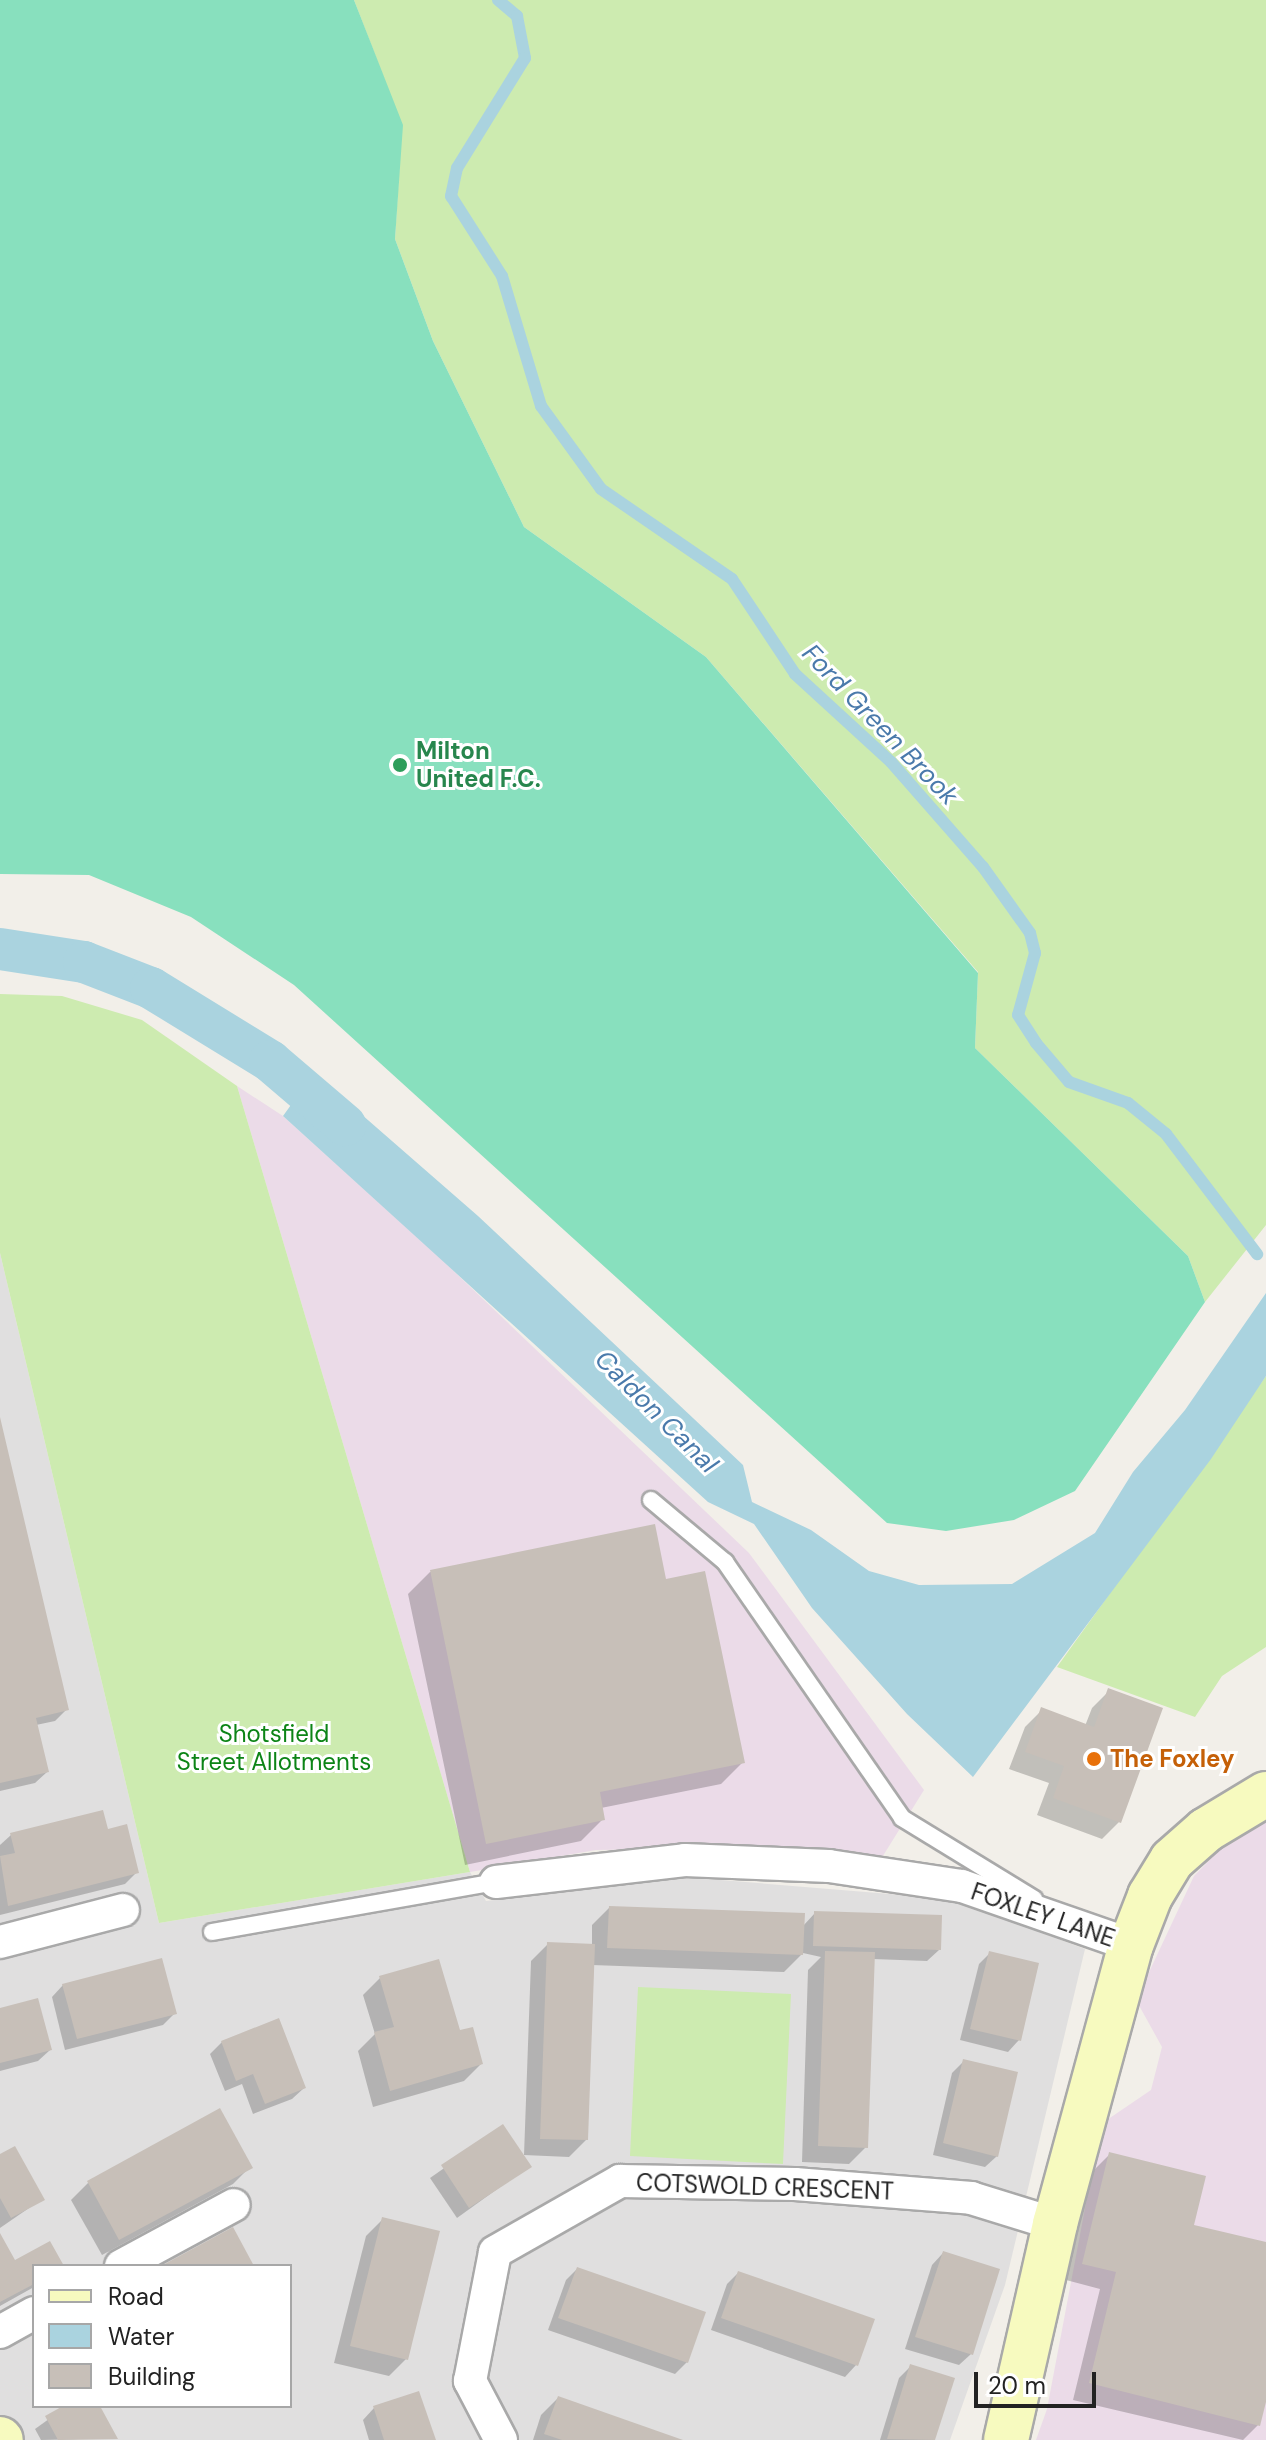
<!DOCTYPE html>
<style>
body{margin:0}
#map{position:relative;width:1266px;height:2440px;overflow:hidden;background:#f2efe9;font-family:"DM Sans",sans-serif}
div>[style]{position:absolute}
.residential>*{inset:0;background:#e0dfdf}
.industrial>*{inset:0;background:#ebdbe8}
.grass>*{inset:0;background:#cdebb0}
.pitch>*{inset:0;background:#88e0be}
.water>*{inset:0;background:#aad3df}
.shadow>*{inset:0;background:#0003}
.stream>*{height:12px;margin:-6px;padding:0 6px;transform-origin:6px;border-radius:6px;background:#aad3df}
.canal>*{height:42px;margin:-21px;padding:0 21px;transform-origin:21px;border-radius:21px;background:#aad3df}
.building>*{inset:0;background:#c7bfb8}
.roads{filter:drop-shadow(2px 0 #a9a9a9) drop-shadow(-2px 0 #a9a9a9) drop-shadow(0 2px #a9a9a9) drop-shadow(0 -2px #a9a9a9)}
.lane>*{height:16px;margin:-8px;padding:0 8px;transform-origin:8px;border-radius:8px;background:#fff}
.street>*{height:32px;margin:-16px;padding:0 16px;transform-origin:16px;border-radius:16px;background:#fff}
.secondary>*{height:44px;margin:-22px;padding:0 22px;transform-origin:22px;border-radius:22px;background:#f7fabf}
.dots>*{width:22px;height:22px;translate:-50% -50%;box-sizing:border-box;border:4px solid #fff;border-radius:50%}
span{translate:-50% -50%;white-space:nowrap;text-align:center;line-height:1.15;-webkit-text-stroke:6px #fff;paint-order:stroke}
.leisure-label{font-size:24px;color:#27864d;font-weight:700}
.left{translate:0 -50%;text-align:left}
.park-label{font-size:24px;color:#0c8416}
.food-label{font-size:24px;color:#c56008;font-weight:700}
.street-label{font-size:24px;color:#222}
.water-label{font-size:26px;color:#4a7aab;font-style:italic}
.legend{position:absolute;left:32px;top:2264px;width:260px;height:144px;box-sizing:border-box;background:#fff;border:2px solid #a7a7a7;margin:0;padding:10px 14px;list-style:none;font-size:24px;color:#222}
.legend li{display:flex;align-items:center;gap:16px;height:40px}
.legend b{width:40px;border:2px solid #a7a7a7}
.scale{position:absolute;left:974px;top:2372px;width:122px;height:36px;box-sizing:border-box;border:4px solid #222;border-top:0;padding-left:10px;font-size:24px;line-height:28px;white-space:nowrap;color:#222;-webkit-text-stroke:6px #fff;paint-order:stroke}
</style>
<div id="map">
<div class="residential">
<i style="clip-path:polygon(evenodd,0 1253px,159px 1923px,470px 1872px,486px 1901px,684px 1877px,951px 1899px,1085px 1949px,1005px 2285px,950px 2440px,0 2440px,0 1253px,34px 2266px,290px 2266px,290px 2406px,34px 2406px,34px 2266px)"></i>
</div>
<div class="industrial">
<i style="clip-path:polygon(237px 1086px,283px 1116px,441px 1259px,749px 1553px,924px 1790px,881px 1859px,725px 1848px,596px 1850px,470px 1872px)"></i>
<i style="clip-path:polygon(1266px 1819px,1266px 2440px,1036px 2440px,1047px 2409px,1101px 2124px,1151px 2090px,1162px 2047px,1136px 2000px,1194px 1876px,1236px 1833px)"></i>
</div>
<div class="grass">
<i style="clip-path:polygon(354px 0,1266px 0,1266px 1225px,1205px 1302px,1188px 1256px,975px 1048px,978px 972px,706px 657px,524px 527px,433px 341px,395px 239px,402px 125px)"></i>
<i style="clip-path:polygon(0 994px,62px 996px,142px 1020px,237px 1086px,470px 1872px,159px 1923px,0 1253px)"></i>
<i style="clip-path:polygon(1266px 1376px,1266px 1647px,1222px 1676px,1195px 1717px,1057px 1667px)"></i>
<i style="clip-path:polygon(638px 1987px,791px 1994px,783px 2164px,630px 2156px)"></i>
</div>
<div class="pitch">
<i style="clip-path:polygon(0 0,354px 0,403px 125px,395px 239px,433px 341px,524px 527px,706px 657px,978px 973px,975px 1048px,1188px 1256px,1205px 1302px,1075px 1491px,1014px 1520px,946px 1531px,887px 1523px,294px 985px,191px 917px,89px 875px,0 874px)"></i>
</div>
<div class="water">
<i style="clip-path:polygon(314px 1073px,478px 1216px,743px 1465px,752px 1502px,811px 1530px,869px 1571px,919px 1585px,1012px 1584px,1095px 1533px,1133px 1472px,1185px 1410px,1266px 1293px,1266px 1376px,1211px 1459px,973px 1777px,907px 1714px,812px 1608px,754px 1524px,708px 1502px,283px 1116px)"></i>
</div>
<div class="shadow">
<i style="clip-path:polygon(0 1421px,67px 1709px,55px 1721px,36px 1725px,47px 1772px,35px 1783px,0 1791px)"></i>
<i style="clip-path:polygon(430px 1572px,664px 1582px,743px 1762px,721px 1784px,601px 1808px,603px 1819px,581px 1841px,465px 1865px,408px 1594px)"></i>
<i style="clip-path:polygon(1109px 1691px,1119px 1822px,1102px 1839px,1037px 1815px,1049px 1783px,1009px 1769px,1025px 1727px,1042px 1710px,1085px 1726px,1092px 1708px)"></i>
<i style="clip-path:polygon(106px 1832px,137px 1872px,125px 1884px,0 1915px,0 1845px,11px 1835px)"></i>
<i style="clip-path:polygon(609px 1908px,803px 1926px,815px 1913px,939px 1950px,927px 1961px,873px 1959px,866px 2147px,849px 2164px,802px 2162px,808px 1970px,821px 1957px,803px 1953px,784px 1972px,592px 1965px,586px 2140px,569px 2157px,524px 2155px,531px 1961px,548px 1944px,592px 1946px,592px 1925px)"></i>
<i style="clip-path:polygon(990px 1953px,1019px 2040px,1008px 2052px,960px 2040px,979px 1964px)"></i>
<i style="clip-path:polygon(380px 1978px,458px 2033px,481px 2064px,464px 2081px,373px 2107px,358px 2051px,375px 2034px,363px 1995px)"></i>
<i style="clip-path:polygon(63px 1985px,174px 2014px,163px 2025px,65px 2050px,52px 1997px)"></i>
<i style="clip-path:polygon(0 2010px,50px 2050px,38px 2061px,0 2071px)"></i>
<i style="clip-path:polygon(222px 2042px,304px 2088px,292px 2099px,253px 2114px,242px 2084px,225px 2091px,210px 2054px)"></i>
<i style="clip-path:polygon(964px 2061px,997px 2156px,985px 2167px,933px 2155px,952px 2073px)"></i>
<i style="clip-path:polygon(503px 2127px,529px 2166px,457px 2218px,430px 2178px)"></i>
<i style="clip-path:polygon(1110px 2154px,1192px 2226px,1266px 2244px,1266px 2394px,1258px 2425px,1243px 2440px,1073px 2400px,1100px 2289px,1066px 2280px,1093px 2171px)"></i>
<i style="clip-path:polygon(0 2157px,42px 2199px,0 2228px)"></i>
<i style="clip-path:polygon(250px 2167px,233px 2184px,102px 2255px,71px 2200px,88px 2183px)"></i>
<i style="clip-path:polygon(383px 2219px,406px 2359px,389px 2376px,334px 2363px,366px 2236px)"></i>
<i style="clip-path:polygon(0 2238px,14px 2262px,62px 2266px,34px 2266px,34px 2287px,0 2306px)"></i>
<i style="clip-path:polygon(943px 2253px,971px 2354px,959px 2365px,905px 2349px,932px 2265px)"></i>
<i style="clip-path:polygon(577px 2269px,687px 2362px,675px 2374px,548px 2330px,566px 2280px)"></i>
<i style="clip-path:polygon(738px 2273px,856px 2365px,845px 2377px,711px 2330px,727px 2284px)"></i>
<i style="clip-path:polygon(911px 2366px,952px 2379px,933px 2440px,880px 2440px,899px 2378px)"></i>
<i style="clip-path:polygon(558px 2398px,678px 2440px,533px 2440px,541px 2415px)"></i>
<i style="clip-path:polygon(67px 2406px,98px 2406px,116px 2438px,41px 2440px,35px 2429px)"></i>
<i style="clip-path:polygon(374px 2408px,434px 2440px,369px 2440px,363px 2420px)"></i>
</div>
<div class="stream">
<i style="left:498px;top:0;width:25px;rotate:40deg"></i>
<i style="left:517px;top:16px;width:43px;rotate:79.2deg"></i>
<i style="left:525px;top:58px;width:129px;rotate:121.7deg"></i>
<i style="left:457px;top:168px;width:29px;rotate:102deg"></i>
<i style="left:451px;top:196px;width:95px;rotate:57.5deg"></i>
<i style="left:502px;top:276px;width:136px;rotate:73.3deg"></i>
<i style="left:541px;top:406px;width:102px;rotate:54.1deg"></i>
<i style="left:601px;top:489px;width:159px;rotate:34.5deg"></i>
<i style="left:732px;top:579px;width:114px;rotate:56.4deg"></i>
<i style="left:795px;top:674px;width:130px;rotate:42.5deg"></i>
<i style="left:891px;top:762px;width:140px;rotate:48.8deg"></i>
<i style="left:983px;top:867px;width:81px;rotate:54.5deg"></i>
<i style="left:1030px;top:933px;width:21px;rotate:76deg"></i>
<i style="left:1035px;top:953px;width:64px;rotate:105.3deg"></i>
<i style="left:1018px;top:1015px;width:33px;rotate:57deg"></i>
<i style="left:1036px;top:1043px;width:51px;rotate:49.8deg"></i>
<i style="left:1069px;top:1082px;width:63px;rotate:19.6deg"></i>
<i style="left:1128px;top:1103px;width:49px;rotate:39.2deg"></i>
<i style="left:1166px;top:1134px;width:151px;rotate:52.8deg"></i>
</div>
<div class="canal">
<i style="left:0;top:949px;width:85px;rotate:8.8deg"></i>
<i style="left:84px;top:962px;width:72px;rotate:21.2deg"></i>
<i style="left:151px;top:988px;width:140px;rotate:31.5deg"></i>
<i style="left:270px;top:1061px;width:99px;rotate:40.5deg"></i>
</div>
<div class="building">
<i style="clip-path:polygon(0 1417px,69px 1710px,36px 1718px,49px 1772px,0 1783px)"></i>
<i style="clip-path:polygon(655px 1524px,666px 1579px,705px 1571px,745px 1763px,600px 1792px,605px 1820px,486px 1844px,430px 1570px)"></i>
<i style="clip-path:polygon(1108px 1688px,1163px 1708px,1121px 1823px,1053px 1798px,1064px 1766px,1025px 1752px,1041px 1707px,1094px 1727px)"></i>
<i style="clip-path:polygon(103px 1810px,108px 1829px,127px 1824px,139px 1873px,8px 1906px,0 1856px,15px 1853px,10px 1833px)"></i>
<i style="clip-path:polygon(609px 1906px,805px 1913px,803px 1955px,607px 1948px)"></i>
<i style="clip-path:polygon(814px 1911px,942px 1915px,941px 1950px,813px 1946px)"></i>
<i style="clip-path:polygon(547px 1942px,595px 1944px,588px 2140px,540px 2139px)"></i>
<i style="clip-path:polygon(825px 1951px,875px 1952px,868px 2148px,818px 2146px)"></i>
<i style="clip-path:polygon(989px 1951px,1039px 1963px,1021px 2041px,970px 2029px)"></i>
<i style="clip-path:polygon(162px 1958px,177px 2014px,77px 2039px,62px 1984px)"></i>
<i style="clip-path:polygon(439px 1959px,460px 2030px,473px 2027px,483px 2064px,390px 2091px,374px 2032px,394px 2027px,379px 1976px)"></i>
<i style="clip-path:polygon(38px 1998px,52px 2050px,0 2063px,0 2008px)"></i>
<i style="clip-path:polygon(279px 2018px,306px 2088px,265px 2104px,253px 2074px,236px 2081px,221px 2041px)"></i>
<i style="clip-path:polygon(963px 2059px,1018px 2072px,998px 2157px,943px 2143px)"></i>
<i style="clip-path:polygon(220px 2108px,253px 2168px,119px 2240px,87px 2181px)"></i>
<i style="clip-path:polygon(503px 2124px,532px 2167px,469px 2208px,441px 2165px)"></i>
<i style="clip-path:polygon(15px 2146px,45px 2200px,11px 2218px,0 2198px,0 2154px)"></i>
<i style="clip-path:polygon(1109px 2152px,1206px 2176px,1194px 2225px,1266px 2242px,1266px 2402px,1260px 2426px,1089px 2383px,1116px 2272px,1082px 2264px)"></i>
<i style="clip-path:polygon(382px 2217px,440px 2231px,408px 2360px,350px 2346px)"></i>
<i style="clip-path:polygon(233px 2227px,254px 2266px,161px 2266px)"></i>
<i style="clip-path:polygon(0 2233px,15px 2260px,50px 2241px,64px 2266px,34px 2266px,34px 2284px,0 2302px)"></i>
<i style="clip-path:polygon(943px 2251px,1000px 2269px,973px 2355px,915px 2337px)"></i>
<i style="clip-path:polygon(577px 2267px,706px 2312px,688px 2363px,558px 2318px)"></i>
<i style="clip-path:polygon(738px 2271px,875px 2319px,858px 2366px,721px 2318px)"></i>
<i style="clip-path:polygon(910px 2364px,955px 2378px,935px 2440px,887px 2439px)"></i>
<i style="clip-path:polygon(419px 2391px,436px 2440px,384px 2440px,373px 2406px)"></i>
<i style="clip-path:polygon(558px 2396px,683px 2440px,562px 2440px,544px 2434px)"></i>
<i style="clip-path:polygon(63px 2406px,100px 2406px,118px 2439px,58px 2440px,45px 2416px)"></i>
</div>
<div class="roads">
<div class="lane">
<i style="left:651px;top:1500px;width:97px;rotate:40deg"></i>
<i style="left:725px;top:1562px;width:311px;rotate:55.3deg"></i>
<i style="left:902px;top:1818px;width:155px;rotate:31.5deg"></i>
<i style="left:212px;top:1932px;width:288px;rotate:-10deg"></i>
</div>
<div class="street">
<i style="left:496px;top:1882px;width:190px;rotate:-6.6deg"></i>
<i style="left:685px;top:1860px;width:144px;rotate:2.4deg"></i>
<i style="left:829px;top:1866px;width:134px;rotate:8.6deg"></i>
<i style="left:962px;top:1886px;width:179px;rotate:19.2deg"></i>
<i style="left:0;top:1942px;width:127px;rotate:-14.6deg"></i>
<i style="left:121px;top:2266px;width:128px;rotate:-28.4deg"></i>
<i style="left:0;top:2332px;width:39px;rotate:-29deg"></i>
<i style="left:501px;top:2440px;width:67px;rotate:-117.7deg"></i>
<i style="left:470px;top:2381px;width:131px;rotate:-79deg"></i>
<i style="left:495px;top:2252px;width:144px;rotate:-29.6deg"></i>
<i style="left:620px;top:2181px;width:175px;rotate:1deg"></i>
<i style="left:795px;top:2184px;width:177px;rotate:4.5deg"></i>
<i style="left:971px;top:2198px;width:88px;rotate:17.2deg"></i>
</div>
<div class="secondary">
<i style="left:0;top:2439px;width:1px;rotate:45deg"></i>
<i style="left:1006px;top:2440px;width:221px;rotate:-77.2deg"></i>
<i style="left:1055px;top:2224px;width:289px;rotate:-74.8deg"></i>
<i style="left:1131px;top:1945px;width:53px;rotate:-68.8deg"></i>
<i style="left:1150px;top:1896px;width:42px;rotate:-58.6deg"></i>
<i style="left:1172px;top:1860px;width:45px;rotate:-41.4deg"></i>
<i style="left:1206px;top:1830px;width:70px;rotate:-31deg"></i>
</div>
</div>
<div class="dots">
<i style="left:400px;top:765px;background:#2e9e5b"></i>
<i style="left:1094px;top:1759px;background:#e8710a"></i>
</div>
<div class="leisure-label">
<span class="left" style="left:416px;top:765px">Milton<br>United F.C.</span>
</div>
<div class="park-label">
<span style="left:274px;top:1748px">Shotsfield<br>Street Allotments</span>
</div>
<div class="food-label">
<span class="left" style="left:1110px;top:1759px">The Foxley</span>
</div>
<div class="street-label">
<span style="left:1043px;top:1915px;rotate:19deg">FOXLEY LANE</span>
<span style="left:765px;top:2187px;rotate:2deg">COTSWOLD CRESCENT</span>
</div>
<div class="water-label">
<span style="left:880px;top:725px;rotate:46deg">Ford Green Brook</span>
<span style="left:656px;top:1412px;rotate:45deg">Caldon Canal</span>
</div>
<ul class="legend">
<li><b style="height:10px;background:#f7fabf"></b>Road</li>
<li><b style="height:22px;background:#aad3df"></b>Water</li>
<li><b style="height:22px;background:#c7bfb8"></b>Building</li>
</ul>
<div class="scale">20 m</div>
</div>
